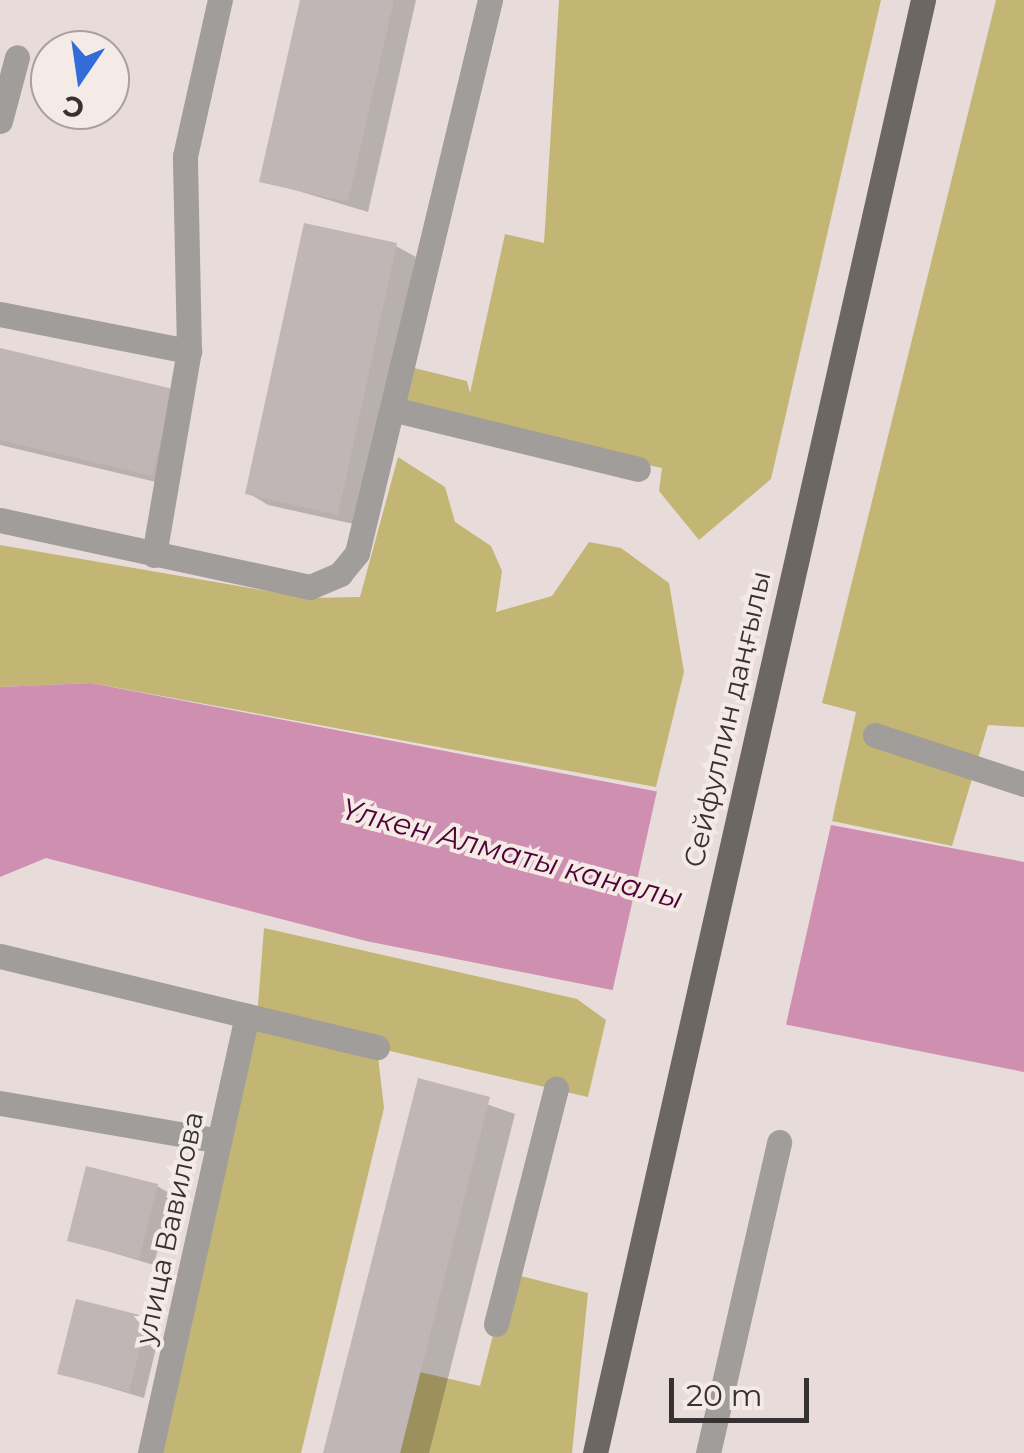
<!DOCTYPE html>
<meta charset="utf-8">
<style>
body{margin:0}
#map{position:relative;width:1024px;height:1453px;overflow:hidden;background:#e7dcd9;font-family:Montserrat,sans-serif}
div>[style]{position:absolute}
.green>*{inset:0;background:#c3b574}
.water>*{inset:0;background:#cf8fb1}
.pier>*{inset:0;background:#e7dcd9}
.shadow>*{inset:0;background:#0003}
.building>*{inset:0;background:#c1b6b6}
.minor>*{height:25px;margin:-12.5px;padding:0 12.5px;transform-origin:12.5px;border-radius:12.5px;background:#a09d9a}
.major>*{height:25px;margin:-12.5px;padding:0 12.5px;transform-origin:12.5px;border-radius:12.5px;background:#6c6761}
span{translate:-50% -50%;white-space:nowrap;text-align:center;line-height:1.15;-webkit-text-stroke:8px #f4eae6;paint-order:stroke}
.street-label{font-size:28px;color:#363231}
.water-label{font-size:30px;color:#4f0236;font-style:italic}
.north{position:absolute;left:30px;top:30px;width:100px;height:100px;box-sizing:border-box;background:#f4eae6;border:2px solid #a8a09e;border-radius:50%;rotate:193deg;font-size:28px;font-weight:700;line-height:40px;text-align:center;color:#363231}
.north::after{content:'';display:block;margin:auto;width:35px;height:45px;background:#336bd9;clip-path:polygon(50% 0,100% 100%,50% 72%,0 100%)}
.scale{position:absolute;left:669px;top:1378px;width:140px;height:45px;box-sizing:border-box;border:5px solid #363231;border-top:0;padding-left:12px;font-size:30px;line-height:35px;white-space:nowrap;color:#363231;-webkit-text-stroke:8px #f4eae6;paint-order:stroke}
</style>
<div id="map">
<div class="green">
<i style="clip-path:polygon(559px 0,881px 0,771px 479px,699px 540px,659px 491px,662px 468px,392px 409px,402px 365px,467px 381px,470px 393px,505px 234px,544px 243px)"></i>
<i style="clip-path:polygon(996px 0,1024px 0,1024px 727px,988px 725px,952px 846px,832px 821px,856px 712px,822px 703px)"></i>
<i style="clip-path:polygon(398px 457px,445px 487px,455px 522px,491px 546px,502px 571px,496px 612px,552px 596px,589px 542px,621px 548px,669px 583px,684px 672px,656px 787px,91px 683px,0 687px,0 545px,308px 598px,360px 597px)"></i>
<i style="clip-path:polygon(264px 928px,577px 999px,606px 1020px,588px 1097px,377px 1048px,384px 1108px,301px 1453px,150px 1453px,257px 1018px)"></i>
<i style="clip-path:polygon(509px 1273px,588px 1293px,572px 1453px,400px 1453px,420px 1372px,480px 1386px)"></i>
</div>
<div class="water">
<i style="clip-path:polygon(91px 683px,1024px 862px,1024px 1072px,366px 941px,46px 858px,0 877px,0 687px)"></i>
</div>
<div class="pier">
<i style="clip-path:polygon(659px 782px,833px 816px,785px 1029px,612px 993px)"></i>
</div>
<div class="shadow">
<i style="clip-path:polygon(303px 0,416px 0,368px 212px,262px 180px)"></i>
<i style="clip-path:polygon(396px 246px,416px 257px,358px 525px,268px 505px,248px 493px)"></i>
<i style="clip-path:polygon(0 350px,172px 391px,173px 486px,0 445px)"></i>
<i style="clip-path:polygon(420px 1081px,515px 1114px,429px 1453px,326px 1453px)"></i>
<i style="clip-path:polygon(157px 1186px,171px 1194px,154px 1265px,70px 1240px)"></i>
<i style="clip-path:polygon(147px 1319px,161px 1327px,144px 1398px,60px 1373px)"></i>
</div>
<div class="building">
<i style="clip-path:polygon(300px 0,394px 0,348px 202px,259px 182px)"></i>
<i style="clip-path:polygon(304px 223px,397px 243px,338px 515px,245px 494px)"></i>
<i style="clip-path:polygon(0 348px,173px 389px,152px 476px,0 440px)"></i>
<i style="clip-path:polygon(418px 1078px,490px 1097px,400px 1453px,323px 1453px)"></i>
<i style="clip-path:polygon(86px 1166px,158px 1184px,139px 1259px,67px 1241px)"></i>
<i style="clip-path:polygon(76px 1299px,148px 1317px,129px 1392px,57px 1374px)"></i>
</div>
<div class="minor">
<i style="left:0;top:121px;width:66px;rotate:-75.1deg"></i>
<i style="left:0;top:314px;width:193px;rotate:11.1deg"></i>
<i style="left:392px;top:409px;width:253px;rotate:13.7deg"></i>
<i style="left:0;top:520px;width:317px;rotate:12.2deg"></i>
<i style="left:310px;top:587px;width:33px;rotate:-23deg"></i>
<i style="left:340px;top:574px;width:27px;rotate:-51deg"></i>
<i style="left:357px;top:553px;width:569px;rotate:-76.48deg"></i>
<i style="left:154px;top:555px;width:207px;rotate:-80.3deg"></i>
<i style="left:189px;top:351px;width:195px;rotate:-91.2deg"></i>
<i style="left:185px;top:156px;width:160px;rotate:-77.4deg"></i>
<i style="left:875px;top:735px;width:157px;rotate:18.2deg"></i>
<i style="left:0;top:956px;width:388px;rotate:13.6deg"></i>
<i style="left:0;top:1103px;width:222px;rotate:9.8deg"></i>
<i style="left:496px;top:1324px;width:243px;rotate:-75.7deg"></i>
<i style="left:150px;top:1453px;width:448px;rotate:-77.5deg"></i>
<i style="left:708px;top:1453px;width:319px;rotate:-77.1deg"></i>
</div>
<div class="major">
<i style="left:595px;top:1453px;width:1490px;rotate:-77.28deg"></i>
</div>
<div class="street-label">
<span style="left:727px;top:719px;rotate:-77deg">Сейфуллин даңғылы</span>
<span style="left:169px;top:1228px;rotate:-78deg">улица Вавилова</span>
</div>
<div class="water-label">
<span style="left:512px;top:854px;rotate:15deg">Үлкен Алматы каналы</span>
</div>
<div class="north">С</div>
<div class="scale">20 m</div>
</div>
